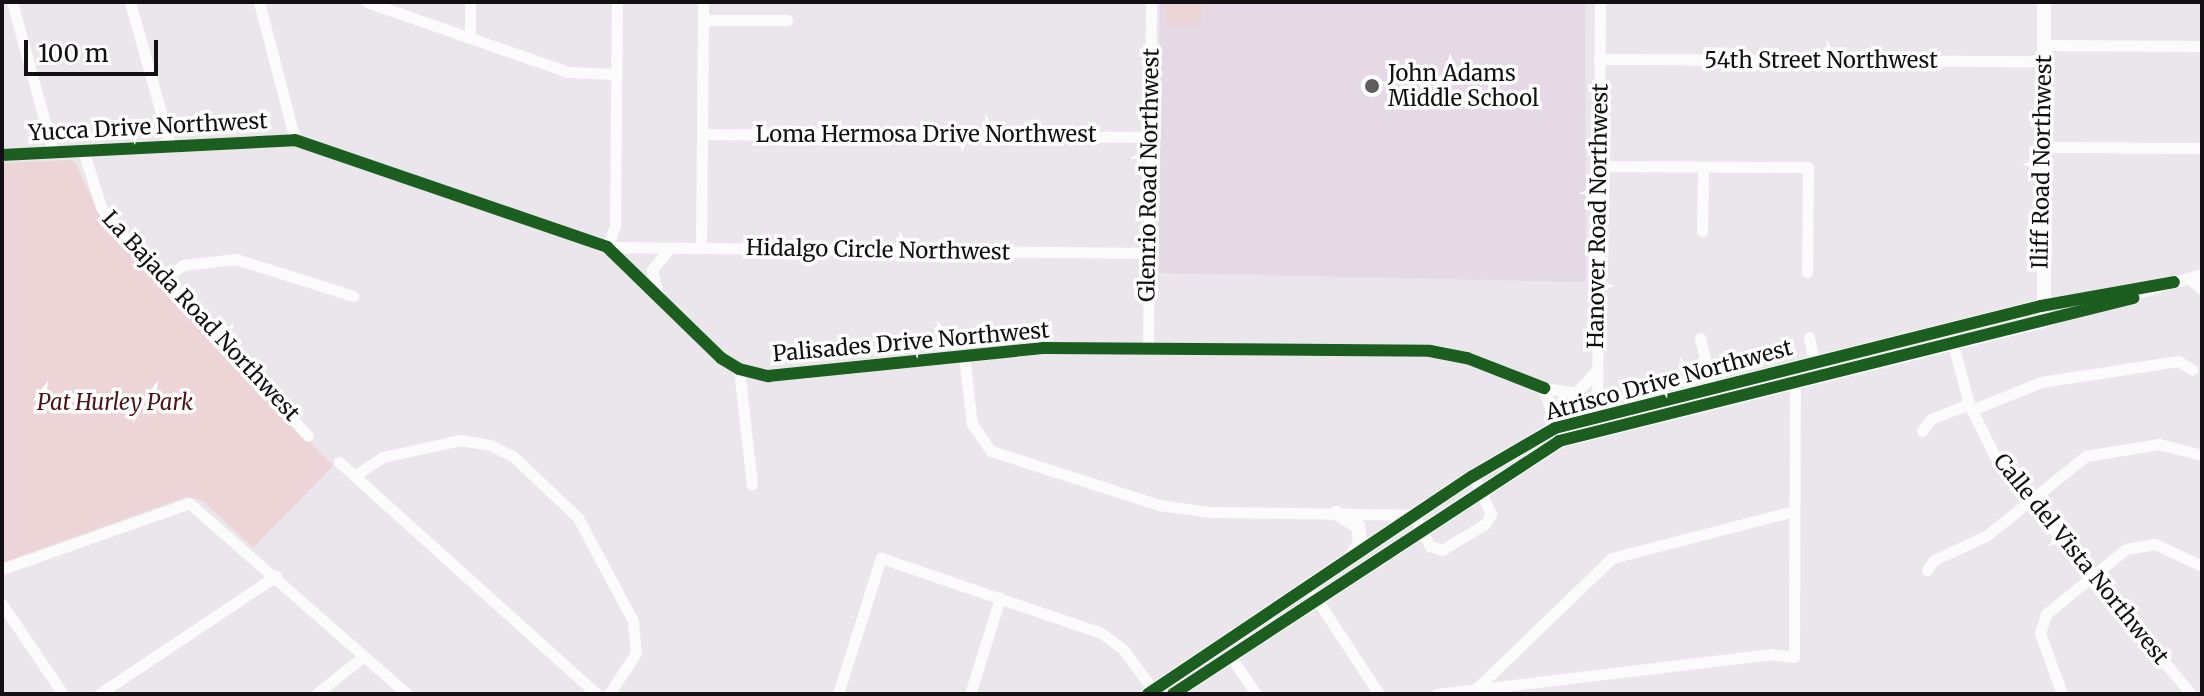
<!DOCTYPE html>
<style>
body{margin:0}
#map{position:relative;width:2204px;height:696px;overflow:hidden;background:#ebe6eb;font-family:Merriweather,serif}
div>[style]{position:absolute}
.built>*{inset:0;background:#e4d9e5}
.green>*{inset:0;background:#edd5d7}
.minor>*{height:11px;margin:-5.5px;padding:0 5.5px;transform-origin:5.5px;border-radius:5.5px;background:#fcfbfc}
.major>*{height:14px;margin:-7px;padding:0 7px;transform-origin:7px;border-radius:7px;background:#fcfbfc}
.cycleway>*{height:12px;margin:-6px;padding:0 6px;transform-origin:6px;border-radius:6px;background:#1b5e20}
.dots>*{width:22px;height:22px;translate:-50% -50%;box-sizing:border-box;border:4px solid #fff;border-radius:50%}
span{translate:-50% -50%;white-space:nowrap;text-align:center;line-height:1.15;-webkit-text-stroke:7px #fff;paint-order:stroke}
.street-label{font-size:22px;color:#131014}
.poi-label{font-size:22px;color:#131014}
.left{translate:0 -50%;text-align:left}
.park-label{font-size:22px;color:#4c1418;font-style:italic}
.frame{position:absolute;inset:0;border:4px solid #131014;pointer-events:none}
.scale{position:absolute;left:24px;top:40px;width:134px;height:36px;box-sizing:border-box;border:4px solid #131014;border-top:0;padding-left:10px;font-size:24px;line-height:28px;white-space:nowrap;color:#131014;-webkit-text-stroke:6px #fff;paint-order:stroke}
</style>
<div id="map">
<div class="built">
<i style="clip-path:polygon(1160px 2px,1585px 2px,1586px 282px,1157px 273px)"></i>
</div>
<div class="green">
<i style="clip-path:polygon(1166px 4px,1201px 5px,1201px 25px,1166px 25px)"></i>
<i style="clip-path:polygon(70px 160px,75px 162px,106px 229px,333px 466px,253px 548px,202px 500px,186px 497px,2px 563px,2px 163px)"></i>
</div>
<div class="minor">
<i style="left:12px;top:2px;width:156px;rotate:74.7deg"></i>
<i style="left:130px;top:2px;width:148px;rotate:74.4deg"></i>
<i style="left:259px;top:2px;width:143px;rotate:75.4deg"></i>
<i style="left:367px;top:2px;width:213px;rotate:19.2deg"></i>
<i style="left:568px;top:72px;width:48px;rotate:2.4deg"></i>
<i style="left:703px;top:20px;width:84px"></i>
<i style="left:470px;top:37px;width:35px;rotate:-90deg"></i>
<i style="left:2043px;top:45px;width:159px;rotate:0.4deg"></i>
<i style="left:1599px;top:59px;width:444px;rotate:0.3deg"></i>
<i style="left:702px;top:134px;width:447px;rotate:0.4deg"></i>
<i style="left:2043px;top:147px;width:159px;rotate:0.4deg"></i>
<i style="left:83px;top:150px;width:60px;rotate:72.5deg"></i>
<i style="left:101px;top:207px;width:24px;rotate:54deg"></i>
<i style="left:115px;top:226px;width:285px;rotate:47.4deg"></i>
<i style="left:2px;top:155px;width:293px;rotate:-2.9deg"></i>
<i style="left:295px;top:140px;width:330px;rotate:18.9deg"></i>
<i style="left:607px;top:247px;width:159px;rotate:44.2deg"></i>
<i style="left:721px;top:358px;width:21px;rotate:31deg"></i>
<i style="left:739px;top:369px;width:30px;rotate:14deg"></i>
<i style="left:768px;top:376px;width:276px;rotate:-5.8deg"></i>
<i style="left:1043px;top:348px;width:387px;rotate:0.4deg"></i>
<i style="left:1430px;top:351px;width:38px;rotate:11deg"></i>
<i style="left:1467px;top:358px;width:83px;rotate:21.3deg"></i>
<i style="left:1544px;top:388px;width:32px;rotate:9deg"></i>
<i style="left:1576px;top:393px;width:30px;rotate:-48deg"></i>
<i style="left:1599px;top:166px;width:209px;rotate:0.3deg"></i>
<i style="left:1808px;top:167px;width:105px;rotate:90.5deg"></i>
<i style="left:1702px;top:231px;width:64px;rotate:-89.1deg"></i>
<i style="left:607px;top:247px;width:22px;rotate:-69deg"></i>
<i style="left:615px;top:226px;width:224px;rotate:-89.5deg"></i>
<i style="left:608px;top:247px;width:540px;rotate:0.64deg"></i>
<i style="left:701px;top:248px;width:246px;rotate:-89.5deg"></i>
<i style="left:2188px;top:278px;width:18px;rotate:38deg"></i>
<i style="left:164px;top:279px;width:24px;rotate:-36deg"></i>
<i style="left:183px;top:265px;width:53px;rotate:-6.5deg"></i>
<i style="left:236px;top:259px;width:123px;rotate:17.5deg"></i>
<i style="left:657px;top:291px;width:22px;rotate:-103deg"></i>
<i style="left:652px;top:270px;width:28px;rotate:-51deg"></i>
<i style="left:2041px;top:306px;width:135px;rotate:-10.2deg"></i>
<i style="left:2044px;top:321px;width:165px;rotate:-16.6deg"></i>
<i style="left:1949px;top:329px;width:78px;rotate:75.1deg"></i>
<i style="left:1969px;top:404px;width:66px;rotate:63.8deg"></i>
<i style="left:1998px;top:463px;width:301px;rotate:50.1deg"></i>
<i style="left:1809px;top:337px;width:25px;rotate:79deg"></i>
<i style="left:1700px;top:338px;width:61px;rotate:76.7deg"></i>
<i style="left:1148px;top:348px;width:346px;rotate:-89.5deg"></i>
<i style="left:964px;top:357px;width:67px;rotate:83.2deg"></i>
<i style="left:972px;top:424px;width:33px;rotate:55deg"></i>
<i style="left:991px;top:451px;width:176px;rotate:17.8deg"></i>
<i style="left:1159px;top:505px;width:51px;rotate:7.8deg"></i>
<i style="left:1210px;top:512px;width:204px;rotate:0.8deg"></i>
<i style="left:1414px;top:515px;width:35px;rotate:63deg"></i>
<i style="left:1430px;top:546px;width:13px;rotate:18deg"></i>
<i style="left:1442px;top:550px;width:50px;rotate:-31.2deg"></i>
<i style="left:1485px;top:524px;width:12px;rotate:-59deg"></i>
<i style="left:1491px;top:514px;width:42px;rotate:-115.3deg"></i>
<i style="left:739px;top:369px;width:116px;rotate:83.6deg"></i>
<i style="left:1544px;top:388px;width:47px;rotate:73.9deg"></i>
<i style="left:1972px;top:410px;width:74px;rotate:-22.1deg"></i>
<i style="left:2041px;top:382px;width:139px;rotate:-8.7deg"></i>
<i style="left:2178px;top:361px;width:17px;rotate:31deg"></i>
<i style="left:1597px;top:426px;width:424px;rotate:-89.6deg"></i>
<i style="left:1922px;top:431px;width:15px;rotate:-53deg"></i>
<i style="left:1931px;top:419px;width:41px;rotate:-21.5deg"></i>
<i style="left:339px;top:462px;width:347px;rotate:42deg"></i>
<i style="left:354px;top:476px;width:35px;rotate:-33deg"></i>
<i style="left:383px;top:457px;width:79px;rotate:-12.4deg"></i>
<i style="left:460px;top:440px;width:30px;rotate:9deg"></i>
<i style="left:490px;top:445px;width:25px;rotate:26deg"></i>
<i style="left:513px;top:456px;width:90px;rotate:43.6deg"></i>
<i style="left:578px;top:518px;width:117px;rotate:61.9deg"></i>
<i style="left:633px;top:621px;width:32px;rotate:85deg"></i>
<i style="left:636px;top:653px;width:49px;rotate:123.4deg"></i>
<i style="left:2px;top:569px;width:198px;rotate:-19.4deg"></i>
<i style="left:189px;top:503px;width:290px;rotate:41.2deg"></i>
<i style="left:1927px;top:570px;width:12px;rotate:-55deg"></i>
<i style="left:1934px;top:560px;width:57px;rotate:-24.8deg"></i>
<i style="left:1986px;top:536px;width:128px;rotate:-38.7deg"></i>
<i style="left:2086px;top:456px;width:74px;rotate:-9.3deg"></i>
<i style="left:2159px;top:444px;width:44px;rotate:14.3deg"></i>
<i style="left:1308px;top:586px;width:129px;rotate:56.7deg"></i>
<i style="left:2px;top:604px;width:109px;rotate:55.9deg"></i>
<i style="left:1227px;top:651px;width:52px;rotate:56deg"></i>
<i style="left:1478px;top:687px;width:186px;rotate:-43.9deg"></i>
<i style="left:1612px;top:558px;width:188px;rotate:-14.5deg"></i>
<i style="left:99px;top:694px;width:213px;rotate:-33.7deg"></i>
<i style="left:316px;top:694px;width:61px;rotate:-38.4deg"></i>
<i style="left:838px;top:694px;width:143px;rotate:-72.5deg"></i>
<i style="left:881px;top:558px;width:232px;rotate:18.8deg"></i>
<i style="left:1101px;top:633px;width:27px;rotate:36deg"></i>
<i style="left:1123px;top:649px;width:56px;rotate:53.7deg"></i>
<i style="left:970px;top:694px;width:101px;rotate:-72.6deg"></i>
<i style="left:1437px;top:694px;width:335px;rotate:-6.8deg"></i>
<i style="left:1770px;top:654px;width:24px;rotate:7deg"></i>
<i style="left:1794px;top:657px;width:290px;rotate:-89.8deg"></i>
<i style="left:2062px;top:694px;width:65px;rotate:-109.8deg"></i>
<i style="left:2040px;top:633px;width:20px;rotate:-72deg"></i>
<i style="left:2046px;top:614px;width:103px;rotate:-39.1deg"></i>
<i style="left:2126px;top:549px;width:29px;rotate:-10deg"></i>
<i style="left:2155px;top:544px;width:52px;rotate:25.1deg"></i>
</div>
<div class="major">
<i style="left:1336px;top:513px;width:26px;rotate:31deg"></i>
<i style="left:1358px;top:526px;width:17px;rotate:83deg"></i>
<i style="left:1360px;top:543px;width:14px;rotate:124deg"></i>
<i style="left:1148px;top:694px;width:391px;rotate:-33.9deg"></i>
<i style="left:1473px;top:476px;width:95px;rotate:-30.3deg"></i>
<i style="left:1555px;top:428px;width:501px;rotate:-14.09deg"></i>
<i style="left:1173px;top:694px;width:462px;rotate:-33.2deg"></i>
<i style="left:1559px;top:441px;width:500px;rotate:-13.9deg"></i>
<i style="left:2044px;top:321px;width:319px;rotate:-90deg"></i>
</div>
<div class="cycleway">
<i style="left:2px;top:155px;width:293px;rotate:-2.9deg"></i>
<i style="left:295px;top:140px;width:330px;rotate:18.9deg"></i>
<i style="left:607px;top:247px;width:159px;rotate:44.2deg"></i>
<i style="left:721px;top:358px;width:21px;rotate:31deg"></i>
<i style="left:739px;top:369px;width:30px;rotate:14deg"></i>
<i style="left:768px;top:376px;width:276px;rotate:-5.8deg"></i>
<i style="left:1043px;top:348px;width:387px;rotate:0.4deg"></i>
<i style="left:1430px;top:351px;width:38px;rotate:11deg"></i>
<i style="left:1467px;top:358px;width:83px;rotate:21.3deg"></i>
<i style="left:1148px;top:694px;width:391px;rotate:-33.9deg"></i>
<i style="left:1473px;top:476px;width:95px;rotate:-30.3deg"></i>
<i style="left:1555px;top:428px;width:501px;rotate:-14.09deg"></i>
<i style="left:2041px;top:306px;width:135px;rotate:-10.2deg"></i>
<i style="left:1173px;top:694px;width:462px;rotate:-33.2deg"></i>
<i style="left:1559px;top:441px;width:592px;rotate:-13.99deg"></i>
</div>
<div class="dots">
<i style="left:1372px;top:86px;background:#5f5b5f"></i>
</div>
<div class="street-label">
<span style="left:1821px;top:61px">54th Street Northwest</span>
<span style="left:148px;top:127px;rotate:-3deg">Yucca Drive Northwest</span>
<span style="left:926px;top:135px">Loma Hermosa Drive Northwest</span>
<span style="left:2042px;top:162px;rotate:-89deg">Iliff Road Northwest</span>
<span style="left:1149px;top:175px;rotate:-89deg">Glenrio Road Northwest</span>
<span style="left:1598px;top:216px;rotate:-89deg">Hanover Road Northwest</span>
<span style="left:878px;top:250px;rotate:1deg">Hidalgo Circle Northwest</span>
<span style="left:201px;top:316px;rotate:47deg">La Bajada Road Northwest</span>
<span style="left:911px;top:342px;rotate:-5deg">Palisades Drive Northwest</span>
<span style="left:1669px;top:380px;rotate:-15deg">Atrisco Drive Northwest</span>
<span style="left:2081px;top:559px;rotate:51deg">Calle del Vista Northwest</span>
</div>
<div class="poi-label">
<span class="left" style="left:1388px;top:86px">John Adams<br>Middle School</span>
</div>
<div class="park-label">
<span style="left:115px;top:403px">Pat Hurley Park</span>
</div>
<div class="frame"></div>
<div class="scale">100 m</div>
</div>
